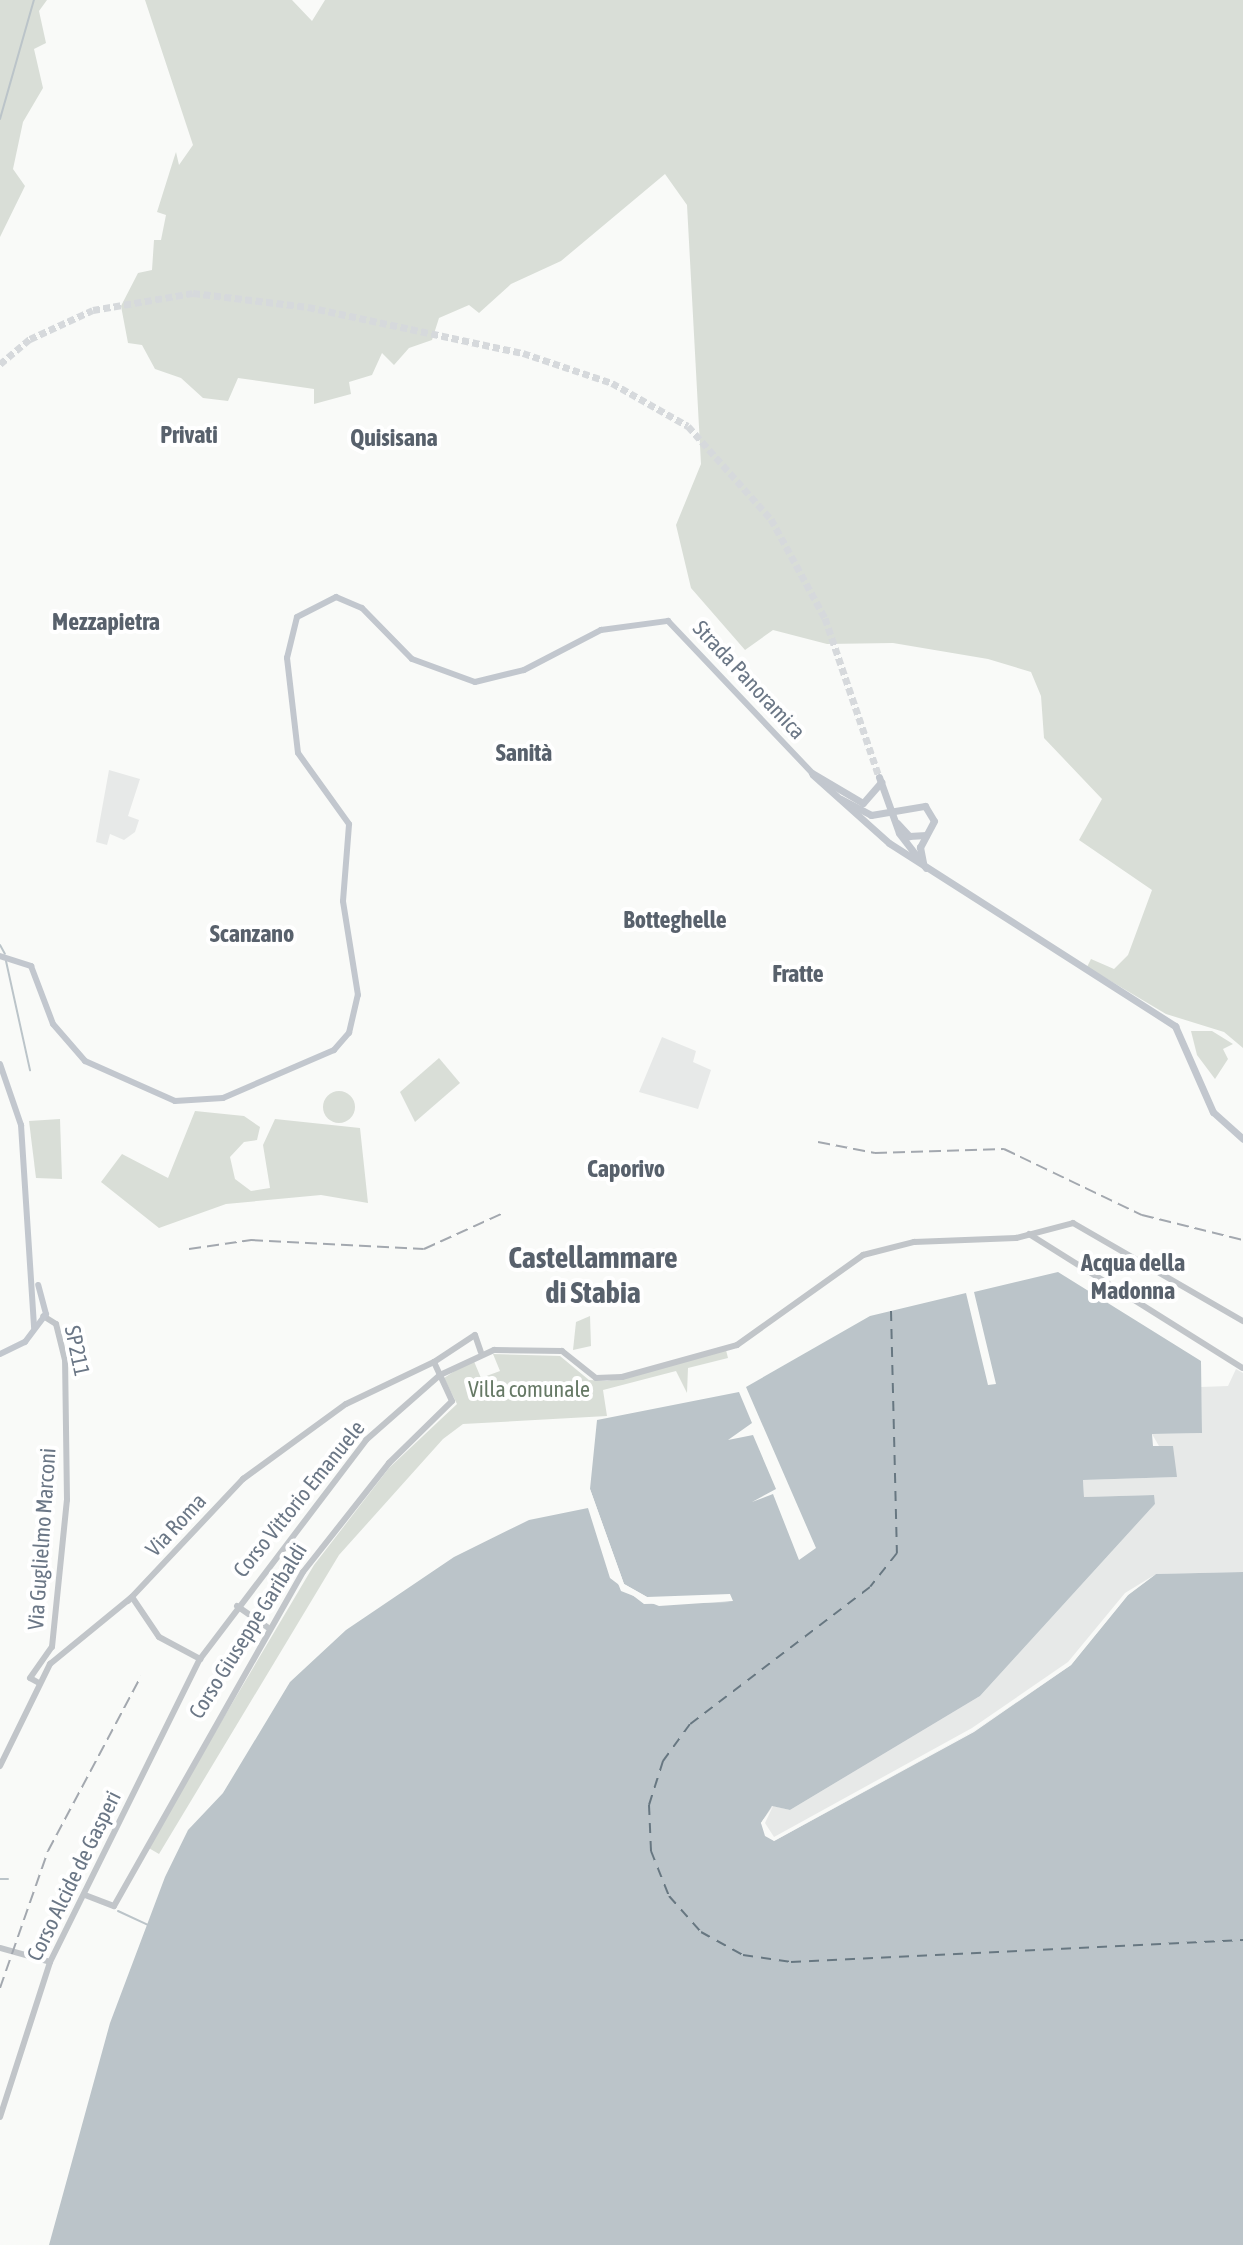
<!DOCTYPE html>
<meta charset="utf-8">
<style>
body{margin:0}
#map{position:relative;width:1243px;height:2245px;overflow:hidden;background:#f9faf8;font-family:"Asap Condensed",sans-serif}
div>[style]{position:absolute}
.built>*{inset:0;background:#e7e9e8}
.green>*{inset:0;background:#d9ded7}
.round{border-radius:50%}
.water>*{inset:0;background:#bbc4c9}
.pier>*{inset:0;background:#f9faf8}
.stream>*{height:2px;margin:-1px;padding:0 1px;transform-origin:1px;border-radius:1px;background:#bbc4c9}
.ferry>*{height:2px;margin-top:-1px;transform-origin:0;background:repeating-linear-gradient(90deg,#677781 0 10px,transparent 0 18px)}
.trunk-tunnel>*{height:7px;margin-top:-3.5px;transform-origin:0;background:repeating-linear-gradient(90deg,#d6d9dc 0 7px,transparent 0 10.5px)}
.tertiary>*{height:6px;margin:-3px;padding:0 3px;transform-origin:3px;border-radius:3px;background:#c1c5c9}
.secondary>*{height:6px;margin:-3px;padding:0 3px;transform-origin:3px;border-radius:3px;background:#c2c7ce}
.primary>*{height:7px;margin:-3.5px;padding:0 3.5px;transform-origin:3.5px;border-radius:3.5px;background:#c2c7ce}
.trunk>*{height:7px;margin:-3.5px;padding:0 3.5px;transform-origin:3.5px;border-radius:3.5px;background:#c2c7ce}
.rail>*{height:2px;margin-top:-1px;transform-origin:0;background:repeating-linear-gradient(90deg,#a3a8af 0 12px,transparent 0 18px)}
span{translate:-50% -50%;white-space:nowrap;text-align:center;line-height:1.15;-webkit-text-stroke:8px #fff;paint-order:stroke}
.street-label{font-size:22px;color:#6b7786}
.park-label{font-size:22px;color:#667965}
.neighbourhood-label{font-size:24px;color:#58616c;font-weight:700}
.district-label{font-size:30px;color:#58616c;font-weight:700}
</style>
<div id="map">
<div class="built">
<i style="clip-path:polygon(109px 770px,140px 779px,128px 816px,139px 820px,135px 832px,124px 840px,110px 834px,107px 845px,96px 842px)"></i>
<i style="clip-path:polygon(662px 1037px,696px 1051px,693px 1062px,711px 1070px,698px 1109px,639px 1092px)"></i>
<i style="clip-path:polygon(1236px 1369px,1243px 1373px,1243px 1572px,1156px 1574px,1071px 1665px,974px 1731px,774px 1841px,765px 1836px,764px 1813px,773px 1806px,790px 1810px,980px 1696px,1155px 1504px,1153px 1495px,1084px 1497px,1083px 1480px,1177px 1477px,1152px 1434px,1202px 1433px,1201px 1387px,1228px 1386px)"></i>
</div>
<div class="green">
<i style="clip-path:polygon(0 0,47px 0,39px 11px,46px 43px,34px 49px,43px 88px,23px 122px,13px 169px,25px 186px,0 237px)"></i>
<i style="clip-path:polygon(145px 0,292px 0,312px 21px,325px 0,1243px 0,1243px 1048px,1224px 1032px,1166px 1014px,1087px 967px,1091px 959px,1114px 969px,1128px 955px,1152px 890px,1079px 840px,1102px 799px,1044px 738px,1041px 696px,1031px 672px,988px 659px,893px 643px,827px 644px,773px 630px,745px 650px,691px 588px,676px 525px,701px 464px,687px 205px,665px 174px,561px 261px,511px 284px,479px 313px,469px 305px,439px 318px,432px 340px,409px 348px,394px 365px,382px 353px,372px 375px,349px 382px,351px 394px,314px 404px,314px 389px,238px 378px,228px 401px,203px 398px,181px 378px,155px 369px,142px 345px,128px 343px,121px 306px,138px 273px,152px 270px,154px 240px,161px 240px,166px 215px,157px 212px,174px 158px,176px 152px,179px 165px,193px 145px)"></i>
<i style="clip-path:polygon(1191px 1031px,1212px 1031px,1233px 1044px,1223px 1049px,1228px 1059px,1215px 1079px,1197px 1055px)"></i>
<i style="clip-path:polygon(439px 1058px,460px 1083px,415px 1122px,400px 1092px)"></i>
<i class="round" style="left:323px;top:1091px;width:32px;height:32px"></i>
<i style="clip-path:polygon(195px 1111px,244px 1116px,260px 1127px,257px 1140px,244px 1142px,230px 1157px,235px 1179px,251px 1191px,270px 1188px,263px 1145px,275px 1119px,360px 1128px,368px 1203px,321px 1195px,226px 1204px,159px 1228px,101px 1182px,122px 1154px,168px 1178px)"></i>
<i style="clip-path:polygon(60px 1119px,62px 1179px,36px 1178px,29px 1121px)"></i>
<i style="clip-path:polygon(590px 1316px,591px 1346px,573px 1350px,576px 1322px)"></i>
<i style="clip-path:polygon(726px 1350px,728px 1358px,688px 1368px,687px 1393px,676px 1371px,603px 1390px,607px 1416px,463px 1424px,443px 1439px,339px 1555px,159px 1854px,147px 1847px,314px 1565px,389px 1468px,457px 1404px,444px 1378px,473px 1359px,481px 1378px,500px 1371px,493px 1354px,560px 1356px,589px 1380px,607px 1381px)"></i>
</div>
<div class="water">
<i style="clip-path:polygon(1058px 1272px,1201px 1361px,1202px 1433px,1152px 1434px,1153px 1446px,1173px 1446px,1177px 1477px,1083px 1480px,1084px 1497px,1154px 1495px,1155px 1504px,980px 1696px,790px 1810px,772px 1806px,761px 1823px,774px 1841px,974px 1732px,1071px 1665px,1128px 1595px,1156px 1574px,1243px 1572px,1243px 2245px,49px 2245px,110px 2023px,165px 1877px,188px 1830px,223px 1793px,290px 1682px,346px 1630px,454px 1557px,529px 1520px,588px 1508px,610px 1578px,644px 1604px,730px 1602px,647px 1597px,624px 1584px,590px 1489px,597px 1420px,739px 1392px,752px 1423px,728px 1440px,753px 1435px,776px 1489px,752px 1502px,773px 1494px,799px 1560px,816px 1548px,746px 1387px,870px 1316px,966px 1293px,988px 1385px,996px 1384px,974px 1292px)"></i>
</div>
<div class="pier">
<i style="clip-path:polygon(589px 1455px,590px 1489px,624px 1584px,647px 1597px,730px 1594px,733px 1601px,659px 1606px,621px 1591px,587px 1504px)"></i>
<i style="clip-path:polygon(1156px 1574px,1128px 1595px,1071px 1665px,974px 1731px,774px 1841px,765px 1836px,761px 1823px,773px 1806px,765px 1823px,774px 1837px,972px 1728px,1068px 1662px,1125px 1593px)"></i>
</div>
<div class="stream">
<i style="left:0;top:119px;width:124px;rotate:-74.1deg"></i>
<i style="left:0;top:945px;width:10px;rotate:61deg"></i>
<i style="left:6px;top:961px;width:112px;rotate:77.6deg"></i>
<i style="left:0;top:1879px;width:8px"></i>
<i style="left:118px;top:1911px;width:33px;rotate:25deg"></i>
</div>
<div class="ferry">
<i style="left:891px;top:1311px;width:242px;rotate:88.6deg"></i>
<i style="left:897px;top:1553px;width:43px;rotate:128.5deg"></i>
<i style="left:870px;top:1587px;width:226px;rotate:142.7deg"></i>
<i style="left:690px;top:1724px;width:46px;rotate:126.1deg"></i>
<i style="left:663px;top:1761px;width:46px;rotate:107.7deg"></i>
<i style="left:649px;top:1805px;width:46px;rotate:87.5deg"></i>
<i style="left:651px;top:1851px;width:48px;rotate:68.2deg"></i>
<i style="left:669px;top:1896px;width:48px;rotate:48.4deg"></i>
<i style="left:701px;top:1932px;width:48px;rotate:28.7deg"></i>
<i style="left:743px;top:1955px;width:49px;rotate:8.3deg"></i>
<i style="left:791px;top:1962px;width:453px;rotate:-2.8deg"></i>
</div>
<div class="trunk-tunnel">
<i style="left:0;top:364px;width:39px;rotate:-40deg"></i>
<i style="left:30px;top:339px;width:69px;rotate:-24.7deg"></i>
<i style="left:93px;top:310px;width:101px;rotate:-9.6deg"></i>
<i style="left:193px;top:293px;width:116px;rotate:6.9deg"></i>
<i style="left:308px;top:307px;width:220px;rotate:12.1deg"></i>
<i style="left:523px;top:353px;width:94px;rotate:18.6deg"></i>
<i style="left:612px;top:383px;width:87px;rotate:29.5deg"></i>
<i style="left:688px;top:426px;width:125px;rotate:48.3deg"></i>
<i style="left:771px;top:519px;width:113px;rotate:61.4deg"></i>
<i style="left:825px;top:618px;width:168px;rotate:71.2deg"></i>
</div>
<div class="tertiary">
<i style="left:1029px;top:1234px;width:252px;rotate:32.1deg"></i>
<i style="left:128px;top:1601px;width:168px;rotate:-46.7deg"></i>
<i style="left:243px;top:1479px;width:127px;rotate:-36.1deg"></i>
<i style="left:346px;top:1404px;width:98px;rotate:-25.5deg"></i>
<i style="left:237px;top:1606px;width:40px;rotate:34.9deg"></i>
<i style="left:39px;top:1683px;width:10px;rotate:-151deg"></i>
<i style="left:30px;top:1678px;width:38px;rotate:-55deg"></i>
<i style="left:52px;top:1647px;width:148px;rotate:-84.2deg"></i>
<i style="left:67px;top:1500px;width:140px;rotate:-90.8deg"></i>
<i style="left:65px;top:1360px;width:37px;rotate:-104deg"></i>
<i style="left:56px;top:1324px;width:15px;rotate:-148deg"></i>
<i style="left:0;top:1766px;width:114px;rotate:-63.9deg"></i>
<i style="left:50px;top:1664px;width:106px;rotate:-39.3deg"></i>
<i style="left:132px;top:1597px;width:48px;rotate:56deg"></i>
<i style="left:159px;top:1637px;width:47px;rotate:28.2deg"></i>
<i style="left:85px;top:1895px;width:31px;rotate:21deg"></i>
<i style="left:114px;top:1906px;width:384px;rotate:-60.5deg"></i>
<i style="left:303px;top:1572px;width:139px;rotate:-51.7deg"></i>
<i style="left:389px;top:1463px;width:88px;rotate:-44.5deg"></i>
<i style="left:452px;top:1401px;width:43px;rotate:-114.8deg"></i>
<i style="left:434px;top:1362px;width:49px;rotate:-33.4deg"></i>
<i style="left:475px;top:1335px;width:18px;rotate:71deg"></i>
<i style="left:0;top:1948px;width:52px;rotate:15.6deg"></i>
<i style="left:0;top:2117px;width:163px;rotate:-72.1deg"></i>
<i style="left:50px;top:1962px;width:338px;rotate:-63.7deg"></i>
<i style="left:200px;top:1659px;width:275px;rotate:-52.8deg"></i>
<i style="left:366px;top:1440px;width:98px;rotate:-41.3deg"></i>
<i style="left:440px;top:1375px;width:60px;rotate:-24.8deg"></i>
<i style="left:494px;top:1350px;width:68px;rotate:0.8deg"></i>
<i style="left:562px;top:1351px;width:43px;rotate:38.5deg"></i>
<i style="left:596px;top:1378px;width:26px;rotate:-2deg"></i>
<i style="left:622px;top:1377px;width:119px;rotate:-15.5deg"></i>
<i style="left:737px;top:1345px;width:155px;rotate:-35.5deg"></i>
<i style="left:863px;top:1255px;width:53px;rotate:-14.3deg"></i>
<i style="left:914px;top:1242px;width:102px;rotate:-2.2deg"></i>
<i style="left:1016px;top:1238px;width:59px;rotate:-14.7deg"></i>
<i style="left:1073px;top:1223px;width:196px;rotate:30deg"></i>
</div>
<div class="secondary">
<i style="left:0;top:956px;width:33px;rotate:18deg"></i>
<i style="left:31px;top:966px;width:62px;rotate:69.2deg"></i>
<i style="left:53px;top:1024px;width:49px;rotate:49.1deg"></i>
<i style="left:85px;top:1061px;width:98px;rotate:24deg"></i>
<i style="left:175px;top:1101px;width:48px;rotate:-3.6deg"></i>
<i style="left:223px;top:1098px;width:121px;rotate:-23.4deg"></i>
<i style="left:334px;top:1050px;width:23px;rotate:-49deg"></i>
<i style="left:349px;top:1033px;width:39px;rotate:-77deg"></i>
<i style="left:358px;top:995px;width:95px;rotate:-99.1deg"></i>
<i style="left:343px;top:901px;width:77px;rotate:-85.5deg"></i>
<i style="left:349px;top:824px;width:87px;rotate:-125.7deg"></i>
<i style="left:298px;top:753px;width:96px;rotate:-96.6deg"></i>
<i style="left:287px;top:658px;width:42px;rotate:-76.3deg"></i>
<i style="left:297px;top:617px;width:44px;rotate:-27.1deg"></i>
<i style="left:336px;top:597px;width:28px;rotate:23deg"></i>
<i style="left:362px;top:608px;width:71px;rotate:45.6deg"></i>
<i style="left:412px;top:659px;width:67px;rotate:20.1deg"></i>
<i style="left:475px;top:682px;width:50px;rotate:-13.8deg"></i>
<i style="left:524px;top:670px;width:87px;rotate:-27.5deg"></i>
<i style="left:601px;top:630px;width:68px;rotate:-7.7deg"></i>
<i style="left:668px;top:621px;width:209px;rotate:46.5deg"></i>
<i style="left:0;top:1064px;width:65px;rotate:71deg"></i>
<i style="left:21px;top:1125px;width:203px;rotate:86.3deg"></i>
<i style="left:0;top:1354px;width:28px;rotate:-26deg"></i>
<i style="left:25px;top:1342px;width:35px;rotate:-53deg"></i>
<i style="left:46px;top:1314px;width:30px;rotate:-105deg"></i>
</div>
<div class="primary">
<i style="left:813px;top:775px;width:102px;rotate:41.8deg"></i>
<i style="left:889px;top:843px;width:340px;rotate:32.6deg"></i>
<i style="left:1175px;top:1026px;width:94px;rotate:66.2deg"></i>
<i style="left:1213px;top:1112px;width:40px;rotate:42deg"></i>
<i style="left:841px;top:799px;width:34px;rotate:28deg"></i>
<i style="left:871px;top:815px;width:55px;rotate:-9.5deg"></i>
<i style="left:925px;top:806px;width:17px;rotate:59deg"></i>
<i style="left:934px;top:821px;width:30px;rotate:118deg"></i>
<i style="left:920px;top:847px;width:16px;rotate:79deg"></i>
</div>
<div class="trunk">
<i style="left:812px;top:773px;width:59px;rotate:30.5deg"></i>
<i style="left:863px;top:803px;width:28px;rotate:-49deg"></i>
<i style="left:879px;top:777px;width:59px;rotate:70.3deg"></i>
<i style="left:899px;top:833px;width:44px;rotate:52.4deg"></i>
<i style="left:897px;top:823px;width:18px;rotate:47deg"></i>
<i style="left:909px;top:836px;width:17px;rotate:-3deg"></i>
</div>
<div class="rail">
<i style="left:818px;top:1142px;width:58px;rotate:10.9deg"></i>
<i style="left:875px;top:1153px;width:129px;rotate:-1.8deg"></i>
<i style="left:1004px;top:1149px;width:153px;rotate:25.6deg"></i>
<i style="left:1142px;top:1215px;width:104px;rotate:13.9deg"></i>
<i style="left:189px;top:1249px;width:63px;rotate:-8.3deg"></i>
<i style="left:251px;top:1240px;width:173px;rotate:3deg"></i>
<i style="left:424px;top:1249px;width:85px;rotate:-24.4deg"></i>
<i style="left:0;top:1988px;width:145px;rotate:-70.7deg"></i>
<i style="left:48px;top:1851px;width:198px;rotate:-62deg"></i>
</div>
<div class="street-label">
<span style="left:749px;top:680px;rotate:47deg">Strada Panoramica</span>
<span style="left:77px;top:1351px;rotate:78deg">SP211</span>
<span style="left:299px;top:1499px;rotate:-51deg">Corso Vittorio Emanuele</span>
<span style="left:176px;top:1525px;rotate:-47deg">Via Roma</span>
<span style="left:42px;top:1539px;rotate:-86deg">Via Guglielmo Marconi</span>
<span style="left:248px;top:1631px;rotate:-58deg">Corso Giuseppe Garibaldi</span>
<span style="left:74px;top:1876px;rotate:-64deg">Corso Alcide de Gasperi</span>
</div>
<div class="park-label">
<span style="left:529px;top:1390px">Villa comunale</span>
</div>
<div class="neighbourhood-label">
<span style="left:189px;top:435px">Privati</span>
<span style="left:394px;top:438px">Quisisana</span>
<span style="left:106px;top:622px">Mezzapietra</span>
<span style="left:524px;top:753px">Sanità</span>
<span style="left:675px;top:920px">Botteghelle</span>
<span style="left:252px;top:934px">Scanzano</span>
<span style="left:798px;top:974px">Fratte</span>
<span style="left:626px;top:1169px">Caporivo</span>
<span style="left:1133px;top:1277px">Acqua della<br>Madonna</span>
</div>
<div class="district-label">
<span style="left:593px;top:1274px">Castellammare<br>di Stabia</span>
</div>
</div>
